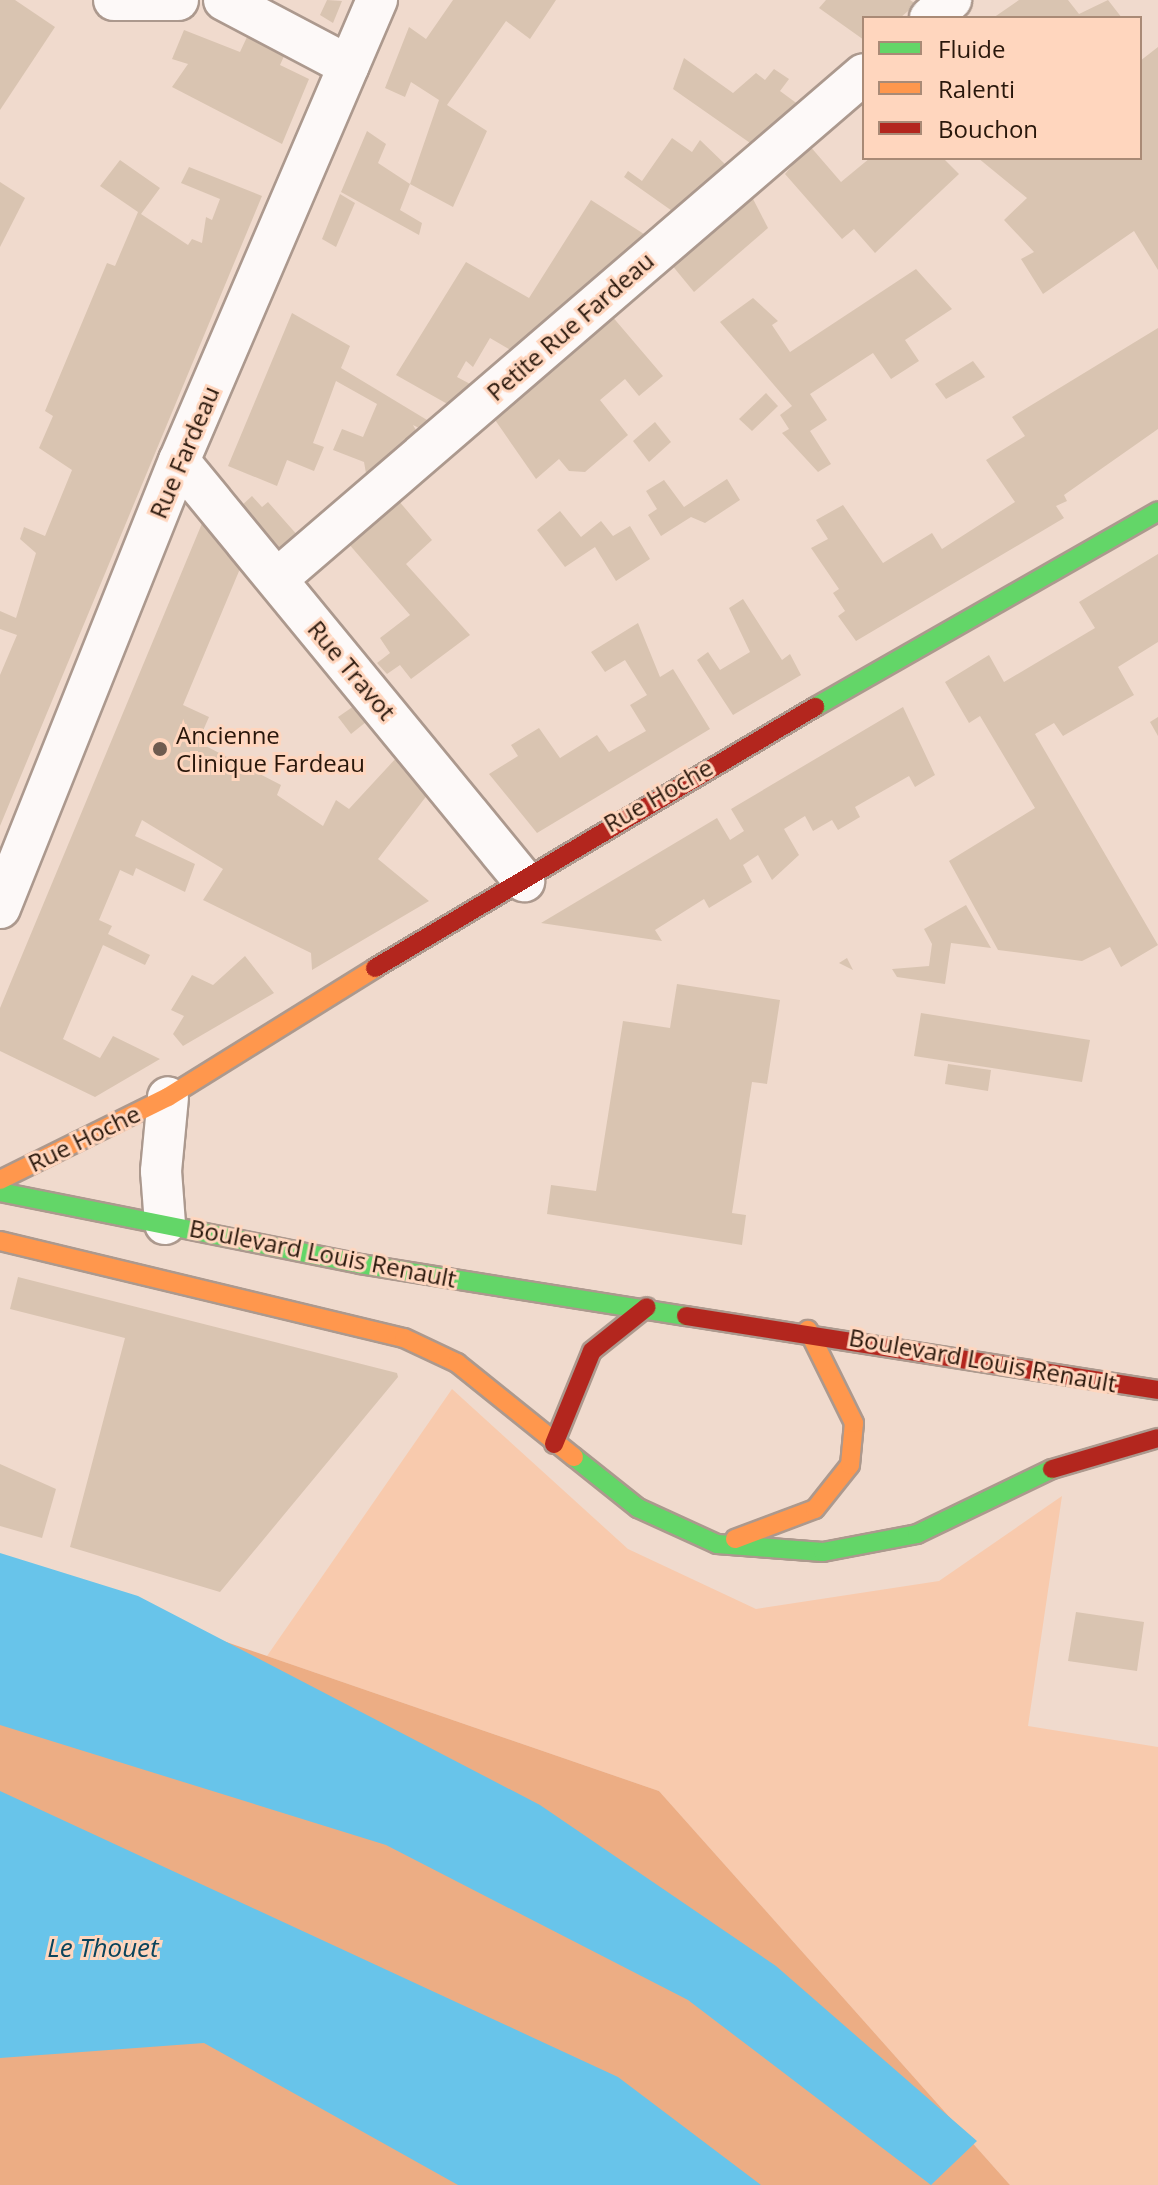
<!DOCTYPE html>
<style>
body{margin:0}
#map{position:relative;width:1158px;height:2185px;overflow:hidden;background:#f0dacd;font-family:"Open Sans",sans-serif}
div>[style]{position:absolute}
.green>*{inset:0;background:#f8caad}
.forest>*{inset:0;background:#ecad84}
.water>*{inset:0;background:#68c4ea}
.building>*{inset:0;background:#d9c4b1}
.roads{filter:drop-shadow(2px 0 #ac998e) drop-shadow(-2px 0 #ac998e) drop-shadow(0 2px #ac998e) drop-shadow(0 -2px #ac998e)}
.street>*{height:40px;margin:-20px;padding:0 20px;transform-origin:20px;border-radius:20px;background:#fdf9f8}
.fast>*{height:18px;margin:-9px;padding:0 9px;transform-origin:9px;border-radius:9px;background:#63d668}
.slow>*{height:18px;margin:-9px;padding:0 9px;transform-origin:9px;border-radius:9px;background:#ff974d}
.jam>*{height:18px;margin:-9px;padding:0 9px;transform-origin:9px;border-radius:9px;background:#b3261e}
.dots>*{width:22px;height:22px;translate:-50% -50%;box-sizing:border-box;border:4px solid #ffd6be;border-radius:50%}
span{translate:-50% -50%;white-space:nowrap;text-align:center;line-height:1.15;-webkit-text-stroke:6px #ffd6be;paint-order:stroke}
.street-label{font-size:24px;color:#29170b}
.poi-label{font-size:24px;color:#29170b}
.left{translate:0 -50%;text-align:left}
.water-label{font-size:26px;color:#0a445c;font-style:italic}
.legend{position:absolute;left:862px;top:16px;width:280px;height:144px;box-sizing:border-box;background:#ffd6be;border:2px solid #a98a76;margin:0;padding:10px 14px;list-style:none;font-size:24px;color:#29170b}
.legend li{display:flex;align-items:center;gap:16px;height:40px}
.legend b{width:40px;border:2px solid #a98a76}
</style>
<div id="map">
<div class="green">
<i style="clip-path:polygon(452px 1389px,628px 1549px,756px 1609px,939px 1581px,1062px 1496px,1028px 1726px,1158px 1747px,1158px 2185px,1010px 2185px,659px 1791px,267px 1656px)"></i>
</div>
<div class="forest">
<i style="clip-path:polygon(0 1564px,659px 1791px,1010px 2185px,0 2185px)"></i>
</div>
<div class="water">
<i style="clip-path:polygon(0 1553px,138px 1596px,540px 1805px,776px 1966px,977px 2141px,931px 2185px,688px 2000px,386px 1845px,0 1725px)"></i>
<i style="clip-path:polygon(0 1791px,618px 2077px,761px 2185px,458px 2185px,204px 2043px,0 2058px)"></i>
</div>
<div class="building">
<i style="clip-path:polygon(0 0,15px 0,55px 27px,0 110px)"></i>
<i style="clip-path:polygon(327px 0,342px 1px,333px 23px,320px 15px)"></i>
<i style="clip-path:polygon(453px 0,556px 0,530px 39px,506px 21px,447px 105px,487px 131px,453px 207px,410px 184px,439px 100px,411px 82px,405px 97px,385px 88px,409px 27px,426px 39px)"></i>
<i style="clip-path:polygon(826px 0,910px 0,916px 4px,900px 18px,864px 18px,864px 40px,819px 8px)"></i>
<i style="clip-path:polygon(1019px 0,1068px 0,1079px 14px,1108px 0,1122px 18px,993px 18px)"></i>
<i style="clip-path:polygon(184px 30px,240px 52px,247px 37px,285px 54px,280px 65px,309px 79px,282px 144px,172px 87px,188px 64px,172px 59px)"></i>
<i style="clip-path:polygon(1158px 47px,1158px 270px,1134px 231px,1043px 294px,1021px 259px,1034px 252px,1004px 220px,1027px 198px,978px 158px,1140px 158px,1140px 61px)"></i>
<i style="clip-path:polygon(684px 58px,733px 93px,756px 73px,765px 80px,774px 69px,789px 79px,780px 91px,799px 105px,753px 145px,673px 89px)"></i>
<i style="clip-path:polygon(367px 131px,386px 144px,378px 163px,410px 184px,400px 210px,422px 223px,419px 235px,341px 192px)"></i>
<i style="clip-path:polygon(672px 138px,692px 152px,700px 140px,728px 167px,675px 213px,624px 177px,628px 171px,642px 181px)"></i>
<i style="clip-path:polygon(809px 145px,841px 182px,870px 158px,943px 158px,959px 174px,875px 253px,854px 229px,842px 239px,785px 174px)"></i>
<i style="clip-path:polygon(120px 160px,160px 188px,141px 214px,188px 245px,192px 239px,202px 243px,206px 217px,212px 220px,220px 199px,181px 183px,189px 167px,262px 196px,0 826px,0 675px,17px 635px,0 629px,0 611px,16px 618px,36px 553px,20px 539px,24px 527px,45px 536px,72px 470px,39px 448px,53px 416px,45px 411px,107px 263px,115px 266px,138px 212px,100px 186px)"></i>
<i style="clip-path:polygon(0 182px,25px 198px,0 247px)"></i>
<i style="clip-path:polygon(340px 194px,355px 203px,336px 247px,322px 239px)"></i>
<i style="clip-path:polygon(751px 195px,768px 228px,694px 292px,671px 264px)"></i>
<i style="clip-path:polygon(591px 200px,647px 236px,514px 352px,490px 338px,473px 367px,466px 361px,457px 377px,474px 386px,451px 406px,396px 375px,466px 262px,529px 298px)"></i>
<i style="clip-path:polygon(916px 269px,952px 309px,905px 340px,919px 361px,891px 379px,873px 353px,810px 394px,827px 420px,810px 431px,831px 464px,818px 472px,782px 433px,789px 429px,780px 415px,792px 406px,720px 322px,753px 298px,778px 321px,772px 325px,790px 352px)"></i>
<i style="clip-path:polygon(292px 313px,350px 346px,341px 368px,432px 423px,423px 430px,413px 425px,418px 434px,367px 479px,364px 462px,333px 450px,342px 429px,363px 437px,377px 404px,336px 381px,313px 443px,324px 447px,314px 471px,287px 460px,277px 486px,228px 466px)"></i>
<i style="clip-path:polygon(611px 315px,663px 376px,639px 396px,625px 379px,600px 400px,628px 435px,585px 472px,569px 471px,559px 459px,536px 479px,493px 417px)"></i>
<i style="clip-path:polygon(1158px 328px,1158px 429px,1064px 495px,1067px 501px,1056px 506px,1064px 518px,856px 641px,838px 616px,845px 611px,833px 593px,839px 589px,811px 548px,828px 539px,816px 520px,843px 505px,883px 563px,932px 533px,942px 549px,1015px 502px,986px 460px,1025px 436px,1012px 417px)"></i>
<i style="clip-path:polygon(973px 361px,985px 377px,946px 399px,935px 384px)"></i>
<i style="clip-path:polygon(766px 393px,778px 406px,752px 431px,739px 419px)"></i>
<i style="clip-path:polygon(655px 422px,671px 442px,649px 462px,633px 441px)"></i>
<i style="clip-path:polygon(727px 479px,740px 500px,705px 523px,691px 517px,661px 536px,648px 515px,657px 509px,646px 491px,664px 480px,684px 507px)"></i>
<i style="clip-path:polygon(252px 496px,262px 507px,268px 502px,299px 537px,279px 555px,240px 507px)"></i>
<i style="clip-path:polygon(398px 500px,432px 540px,406px 564px,470px 635px,411px 679px,400px 665px,387px 674px,377px 663px,390px 653px,380px 638px,410px 615px,348px 543px)"></i>
<i style="clip-path:polygon(560px 511px,581px 537px,601px 521px,613px 536px,630px 526px,650px 559px,616px 581px,595px 547px,565px 567px,537px 530px)"></i>
<i style="clip-path:polygon(203px 521px,242px 564px,183px 705px,209px 717px,198px 742px,281px 785px,277px 795px,323px 826px,336px 800px,349px 809px,398px 756px,428px 794px,378px 859px,429px 901px,312px 970px,311px 953px,203px 900px,223px 869px,142px 820px,135px 836px,195px 864px,185px 892px,136px 868px,133px 876px,120px 870px,99px 920px,112px 926px,108px 934px,150px 955px,145px 965px,103px 945px,63px 1039px,100px 1058px,113px 1036px,160px 1059px,95px 1097px,0 1051px,0 1008px)"></i>
<i style="clip-path:polygon(1158px 554px,1158px 642px,1118px 667px,1134px 695px,1063px 736px,1054px 723px,1035px 734px,1158px 945px,1121px 967px,1110px 947px,1082px 961px,998px 950px,949px 861px,1035px 808px,980px 716px,969px 723px,945px 682px,989px 655px,1004px 682px,1095px 628px,1079px 602px)"></i>
<i style="clip-path:polygon(743px 599px,782px 660px,790px 654px,801px 675px,733px 715px,697px 660px,708px 652px,720px 670px,750px 652px,729px 608px)"></i>
<i style="clip-path:polygon(638px 623px,660px 677px,673px 669px,710px 729px,537px 833px,489px 774px,518px 756px,511px 745px,539px 728px,560px 758px,597px 735px,609px 752px,646px 731px,630px 705px,647px 695px,625px 660px,605px 672px,591px 652px)"></i>
<i style="clip-path:polygon(354px 706px,366px 722px,351px 734px,338px 717px)"></i>
<i style="clip-path:polygon(903px 707px,935px 775px,915px 787px,909px 776px,855px 807px,860px 817px,838px 830px,832px 820px,813px 831px,805px 816px,784px 829px,799px 855px,772px 880px,758px 855px,743px 865px,752px 882px,709px 908px,704px 899px,655px 930px,662px 941px,541px 923px,717px 818px,730px 840px,744px 831px,731px 809px)"></i>
<i style="clip-path:polygon(1158px 717px,1158px 736px,1150px 722px)"></i>
<i style="clip-path:polygon(966px 905px,991px 948px,951px 943px,945px 984px,897px 977px,892px 969px,929px 966px,932px 944px,924px 929px)"></i>
<i style="clip-path:polygon(245px 956px,274px 993px,183px 1046px,173px 1034px,184px 1016px,171px 1010px,192px 975px,213px 985px)"></i>
<i style="clip-path:polygon(847px 958px,853px 970px,839px 963px)"></i>
<i style="clip-path:polygon(677px 984px,780px 1000px,767px 1084px,752px 1082px,732px 1213px,746px 1215px,742px 1245px,547px 1214px,551px 1185px,596px 1191px,623px 1021px,670px 1028px)"></i>
<i style="clip-path:polygon(921px 1013px,1090px 1040px,1082px 1082px,914px 1056px)"></i>
<i style="clip-path:polygon(948px 1064px,991px 1070px,988px 1091px,945px 1084px)"></i>
<i style="clip-path:polygon(18px 1277px,397px 1373px,398px 1377px,220px 1592px,70px 1547px,125px 1338px,10px 1309px)"></i>
<i style="clip-path:polygon(0 1464px,56px 1489px,42px 1538px,0 1526px)"></i>
<i style="clip-path:polygon(1076px 1612px,1144px 1622px,1137px 1671px,1068px 1661px)"></i>
</div>
<div class="roads">
<div class="street">
<i style="left:114px;top:0;width:64px"></i>
<i style="left:224px;top:0;width:141px;rotate:27.8deg"></i>
<i style="left:930px;top:18px;width:28px;rotate:-41deg"></i>
<i style="left:179px;top:461px;width:544px;rotate:50.6deg"></i>
<i style="left:277px;top:579px;width:774px;rotate:-40.71deg"></i>
<i style="left:0;top:908px;width:482px;rotate:-68.2deg"></i>
<i style="left:179px;top:461px;width:502px;rotate:-66.76deg"></i>
<i style="left:165px;top:1224px;width:53px;rotate:-94.3deg"></i>
<i style="left:161px;top:1171px;width:74px;rotate:-84.6deg"></i>
</div>
<div class="fast">
<i style="left:815px;top:707px;width:395px;rotate:-29.7deg"></i>
<i style="left:0;top:1192px;width:367px;rotate:11.3deg"></i>
<i style="left:360px;top:1264px;width:330px;rotate:9.1deg"></i>
<i style="left:574px;top:1457px;width:82px;rotate:38.6deg"></i>
<i style="left:638px;top:1508px;width:87px;rotate:24.5deg"></i>
<i style="left:717px;top:1544px;width:106px;rotate:4.3deg"></i>
<i style="left:823px;top:1552px;width:96px;rotate:-10.8deg"></i>
<i style="left:917px;top:1534px;width:150px;rotate:-25.7deg"></i>
</div>
<div class="slow">
<i style="left:0;top:1180px;width:187px;rotate:-26.3deg"></i>
<i style="left:168px;top:1097px;width:244px;rotate:-31.9deg"></i>
<i style="left:0;top:1241px;width:415px;rotate:13.5deg"></i>
<i style="left:404px;top:1338px;width:59px;rotate:25.3deg"></i>
<i style="left:457px;top:1363px;width:150px;rotate:38.8deg"></i>
<i style="left:735px;top:1539px;width:85px;rotate:-20.6deg"></i>
<i style="left:815px;top:1509px;width:56px;rotate:-51.5deg"></i>
<i style="left:850px;top:1465px;width:42px;rotate:-84.6deg"></i>
<i style="left:854px;top:1423px;width:104px;rotate:-116.3deg"></i>
</div>
<div class="jam">
<i style="left:375px;top:968px;width:512px;rotate:-30.68deg"></i>
<i style="left:686px;top:1316px;width:478px;rotate:8.9deg"></i>
<i style="left:554px;top:1444px;width:100px;rotate:-67.8deg"></i>
<i style="left:592px;top:1351px;width:70px;rotate:-38.7deg"></i>
<i style="left:1052px;top:1469px;width:110px;rotate:-16.3deg"></i>
</div>
</div>
<div class="dots">
<i style="left:160px;top:749px;background:#6f5b4f"></i>
</div>
<div class="street-label">
<span style="left:570px;top:326px;rotate:-41deg">Petite Rue Fardeau</span>
<span style="left:184px;top:452px;rotate:-67deg">Rue Fardeau</span>
<span style="left:352px;top:670px;rotate:50deg">Rue Travot</span>
<span style="left:658px;top:795px;rotate:-30deg">Rue Hoche</span>
<span style="left:84px;top:1138px;rotate:-26deg">Rue Hoche</span>
<span style="left:323px;top:1253px;rotate:11deg">Boulevard Louis Renault</span>
<span style="left:983px;top:1360px;rotate:10deg">Boulevard Louis Renault</span>
</div>
<div class="poi-label">
<span class="left" style="left:176px;top:749px">Ancienne<br>Clinique Fardeau</span>
</div>
<div class="water-label">
<span style="left:103px;top:1948px">Le Thouet</span>
</div>
<ul class="legend">
<li><b style="height:10px;background:#63d668"></b>Fluide</li>
<li><b style="height:10px;background:#ff974d"></b>Ralenti</li>
<li><b style="height:10px;background:#b3261e"></b>Bouchon</li>
</ul>
</div>
